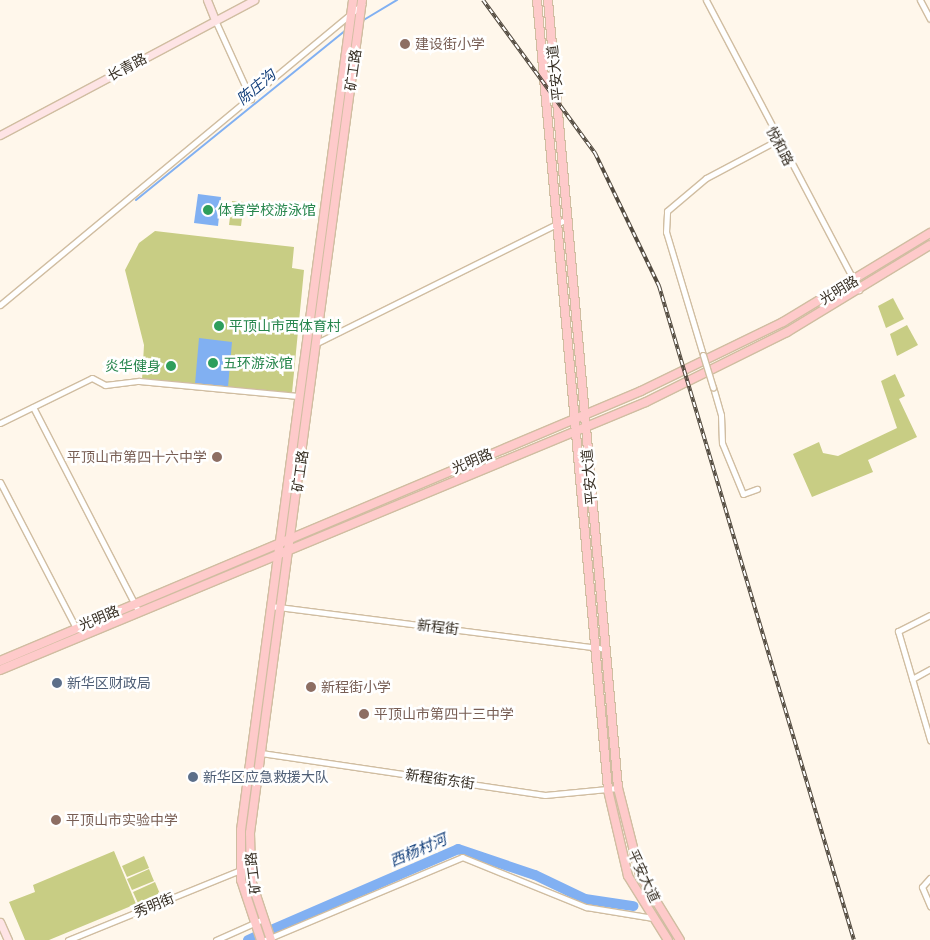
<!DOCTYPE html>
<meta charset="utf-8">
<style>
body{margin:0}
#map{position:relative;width:930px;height:940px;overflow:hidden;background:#fff7eb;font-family:"Titillium Web","Noto Sans SC",sans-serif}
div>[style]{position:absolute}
.green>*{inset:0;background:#c8cd84}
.water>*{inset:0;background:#81b0f2}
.stream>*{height:2px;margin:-1px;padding:0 1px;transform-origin:1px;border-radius:1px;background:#81b0f2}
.river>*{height:10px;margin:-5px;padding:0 5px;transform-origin:5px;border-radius:5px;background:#81b0f2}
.roads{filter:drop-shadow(1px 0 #d0bda1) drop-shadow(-1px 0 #d0bda1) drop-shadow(0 1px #d0bda1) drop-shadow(0 -1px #d0bda1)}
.street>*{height:5px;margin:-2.5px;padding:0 2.5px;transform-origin:2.5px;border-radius:2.5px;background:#fff}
.secondary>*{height:7px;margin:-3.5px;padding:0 3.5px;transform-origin:3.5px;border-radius:3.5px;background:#fee4e5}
.primary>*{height:8px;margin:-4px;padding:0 4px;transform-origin:4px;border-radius:4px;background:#fecaca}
.rail>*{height:4px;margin-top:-2px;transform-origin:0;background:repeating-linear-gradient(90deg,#fff 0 5.5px,#524a3f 0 11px);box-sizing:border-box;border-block:1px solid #524a3f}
.bridges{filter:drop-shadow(1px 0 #d0bda1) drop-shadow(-1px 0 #d0bda1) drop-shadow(0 1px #d0bda1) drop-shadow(0 -1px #d0bda1)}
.street-bridge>*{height:5px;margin:-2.5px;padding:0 2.5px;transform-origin:2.5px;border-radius:2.5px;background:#fff}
.dots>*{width:14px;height:14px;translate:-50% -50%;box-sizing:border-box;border:2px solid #fff;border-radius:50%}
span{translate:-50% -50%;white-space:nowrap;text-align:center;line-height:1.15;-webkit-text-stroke:5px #fff;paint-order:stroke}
.education-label{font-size:14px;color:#785e54}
.left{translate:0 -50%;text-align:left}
.right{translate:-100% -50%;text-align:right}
.street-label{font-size:14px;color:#372f24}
.leisure-label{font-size:14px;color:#27864d}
.service-label{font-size:14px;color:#4e5e75}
.water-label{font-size:15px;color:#133f7a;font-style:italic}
</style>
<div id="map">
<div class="green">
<i style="clip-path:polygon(232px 201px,244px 202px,241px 226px,229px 225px)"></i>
<i style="clip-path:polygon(155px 231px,294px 247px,292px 268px,304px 270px,292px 393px,142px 380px,144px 345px,125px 270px,139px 243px)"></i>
<i style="clip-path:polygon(893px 298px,904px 319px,886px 328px,878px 306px)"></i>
<i style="clip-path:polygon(907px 325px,918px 345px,897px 356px,890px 334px)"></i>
<i style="clip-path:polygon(895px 374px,905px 396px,899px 399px,917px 437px,868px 460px,873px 472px,812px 497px,793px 454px,819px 442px,823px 453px,838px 456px,897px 428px,881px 381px)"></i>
<i style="clip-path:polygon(114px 851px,136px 904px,49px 940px,25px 940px,9px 902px,35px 892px,33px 885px)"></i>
<i style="clip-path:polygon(144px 856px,149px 868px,127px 877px,122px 866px)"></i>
<i style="clip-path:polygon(149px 869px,154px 881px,132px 890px,127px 879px)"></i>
<i style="clip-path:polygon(155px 882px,160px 894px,138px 903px,133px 892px)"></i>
</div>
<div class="water">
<i style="clip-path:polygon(198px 194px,221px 197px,218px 226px,194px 223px)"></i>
<i style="clip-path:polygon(199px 338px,232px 342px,228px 387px,195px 384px)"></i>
</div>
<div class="stream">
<i style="left:362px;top:21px;width:41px;rotate:-31deg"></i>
<i style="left:136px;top:200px;width:269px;rotate:-39deg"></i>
</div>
<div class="river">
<i style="left:248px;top:940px;width:229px;rotate:-23.4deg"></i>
<i style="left:458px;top:849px;width:81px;rotate:18.7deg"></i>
<i style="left:535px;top:875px;width:55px;rotate:25.6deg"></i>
<i style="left:585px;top:899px;width:49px;rotate:8.3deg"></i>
</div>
<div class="roads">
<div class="street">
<i style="left:706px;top:0;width:328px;rotate:62.2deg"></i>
<i style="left:920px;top:0;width:21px;rotate:62deg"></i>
<i style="left:215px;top:20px;width:87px;rotate:65.5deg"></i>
<i style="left:0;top:305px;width:471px;rotate:-39.7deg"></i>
<i style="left:317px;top:343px;width:279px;rotate:-26.4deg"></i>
<i style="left:703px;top:355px;width:128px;rotate:-106.7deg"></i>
<i style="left:666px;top:232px;width:21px;rotate:-87deg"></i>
<i style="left:667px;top:211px;width:51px;rotate:-40.2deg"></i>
<i style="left:706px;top:178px;width:79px;rotate:-27.9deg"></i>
<i style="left:713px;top:387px;width:29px;rotate:74deg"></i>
<i style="left:721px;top:415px;width:28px;rotate:88deg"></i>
<i style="left:722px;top:443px;width:55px;rotate:67.6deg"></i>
<i style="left:743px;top:494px;width:15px;rotate:-20deg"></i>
<i style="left:33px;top:407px;width:231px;rotate:62.7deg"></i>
<i style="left:0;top:423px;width:102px;rotate:-26.1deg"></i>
<i style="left:92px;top:378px;width:15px;rotate:28deg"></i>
<i style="left:105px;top:385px;width:34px;rotate:-7deg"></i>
<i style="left:139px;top:381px;width:160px;rotate:5.4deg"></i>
<i style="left:0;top:482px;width:165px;rotate:62.5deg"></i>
<i style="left:271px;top:606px;width:337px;rotate:7.3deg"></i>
<i style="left:930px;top:615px;width:36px;rotate:153deg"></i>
<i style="left:898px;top:631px;width:114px;rotate:73.6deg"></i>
<i style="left:912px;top:679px;width:21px;rotate:-29deg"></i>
<i style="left:261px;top:753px;width:287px;rotate:8.4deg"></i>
<i style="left:545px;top:795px;width:73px;rotate:-5.5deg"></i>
<i style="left:930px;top:878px;width:12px;rotate:132deg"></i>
<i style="left:922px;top:887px;width:21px;rotate:67deg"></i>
<i style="left:68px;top:940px;width:186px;rotate:-22.1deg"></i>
<i style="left:216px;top:940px;width:51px;rotate:-24.1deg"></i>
<i style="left:265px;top:940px;width:214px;rotate:-22.8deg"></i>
<i style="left:462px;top:857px;width:134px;rotate:22deg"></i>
<i style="left:586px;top:907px;width:68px;rotate:9.3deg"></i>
</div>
<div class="secondary">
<i style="left:207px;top:0;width:22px;rotate:68deg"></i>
<i style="left:0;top:135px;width:288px;rotate:-28deg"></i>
<i style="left:0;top:922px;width:20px;rotate:66deg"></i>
</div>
<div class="primary">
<i style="left:537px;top:0;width:793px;rotate:84.86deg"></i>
<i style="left:608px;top:790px;width:88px;rotate:76.9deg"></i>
<i style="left:628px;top:876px;width:75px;rotate:58deg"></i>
<i style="left:548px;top:0;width:791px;rotate:84.92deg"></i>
<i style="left:618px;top:788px;width:90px;rotate:75.8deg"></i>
<i style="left:640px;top:875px;width:76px;rotate:58.4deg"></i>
<i style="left:0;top:661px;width:696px;rotate:-22.84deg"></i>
<i style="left:641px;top:391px;width:158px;rotate:-25.9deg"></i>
<i style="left:783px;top:322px;width:172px;rotate:-31.2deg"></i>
<i style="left:0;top:670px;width:699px;rotate:-22.53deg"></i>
<i style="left:646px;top:402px;width:157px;rotate:-26.4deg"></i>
<i style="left:787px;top:332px;width:167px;rotate:-31.3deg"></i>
<i style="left:261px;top:940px;width:63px;rotate:-108.4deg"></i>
<i style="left:241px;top:880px;width:50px;rotate:-90deg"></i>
<i style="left:241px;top:830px;width:838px;rotate:-82.31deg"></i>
<i style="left:271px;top:940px;width:63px;rotate:-108.4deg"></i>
<i style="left:251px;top:880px;width:47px;rotate:-91.2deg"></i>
<i style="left:250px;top:833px;width:840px;rotate:-82.34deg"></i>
</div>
</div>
<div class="rail">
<i style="left:483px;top:0;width:190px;rotate:53.8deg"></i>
<i style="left:595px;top:153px;width:148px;rotate:64.3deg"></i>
<i style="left:659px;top:286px;width:682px;rotate:73.4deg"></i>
</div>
<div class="bridges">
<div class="street-bridge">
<i style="left:703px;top:355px;width:34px;rotate:73deg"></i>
</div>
</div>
<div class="dots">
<i style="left:405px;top:44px;background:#8d6e63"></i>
<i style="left:208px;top:210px;background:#2e9e5b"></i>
<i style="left:219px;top:326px;background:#2e9e5b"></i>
<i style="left:213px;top:363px;background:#2e9e5b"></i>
<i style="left:171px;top:366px;background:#2e9e5b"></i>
<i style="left:217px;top:457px;background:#8d6e63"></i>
<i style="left:57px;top:683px;background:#5c6f8a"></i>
<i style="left:311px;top:687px;background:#8d6e63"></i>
<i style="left:364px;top:714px;background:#8d6e63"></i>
<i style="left:193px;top:777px;background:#5c6f8a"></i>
<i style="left:56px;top:820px;background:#8d6e63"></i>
</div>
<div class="education-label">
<span class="left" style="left:415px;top:44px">建设街小学</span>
<span class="right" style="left:207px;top:457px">平顶山市第四十六中学</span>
<span class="left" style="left:321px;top:687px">新程街小学</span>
<span class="left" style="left:374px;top:714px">平顶山市第四十三中学</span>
<span class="left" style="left:66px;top:820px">平顶山市实验中学</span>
</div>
<div class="street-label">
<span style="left:127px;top:67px;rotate:-28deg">长青路</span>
<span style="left:353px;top:70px;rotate:-82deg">矿工路</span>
<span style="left:555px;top:73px;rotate:-96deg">平安大道</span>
<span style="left:780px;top:146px;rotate:62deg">悦和路</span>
<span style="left:839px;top:290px;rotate:-31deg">光明路</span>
<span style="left:472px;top:461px;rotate:-23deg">光明路</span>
<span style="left:300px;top:471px;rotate:-82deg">矿工路</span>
<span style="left:589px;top:477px;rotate:-95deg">平安大道</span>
<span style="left:99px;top:618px;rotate:-23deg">光明路</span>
<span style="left:438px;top:627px;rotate:7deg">新程街</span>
<span style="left:440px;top:779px;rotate:8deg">新程街东街</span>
<span style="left:253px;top:873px;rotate:-97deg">矿工路</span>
<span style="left:644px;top:876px;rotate:65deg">平安大道</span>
<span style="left:154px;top:905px;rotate:-22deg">秀明街</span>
</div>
<div class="leisure-label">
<span class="left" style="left:218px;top:210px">体育学校游泳馆</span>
<span class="left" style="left:229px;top:326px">平顶山市西体育村</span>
<span class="left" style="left:223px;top:363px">五环游泳馆</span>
<span class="right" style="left:161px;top:366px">炎华健身</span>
</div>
<div class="service-label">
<span class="left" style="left:67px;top:683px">新华区财政局</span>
<span class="left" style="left:203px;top:777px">新华区应急救援大队</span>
</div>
<div class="water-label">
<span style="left:256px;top:87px;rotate:-40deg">陈庄沟</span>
<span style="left:418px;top:850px;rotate:-23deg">西杨村河</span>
</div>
</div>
